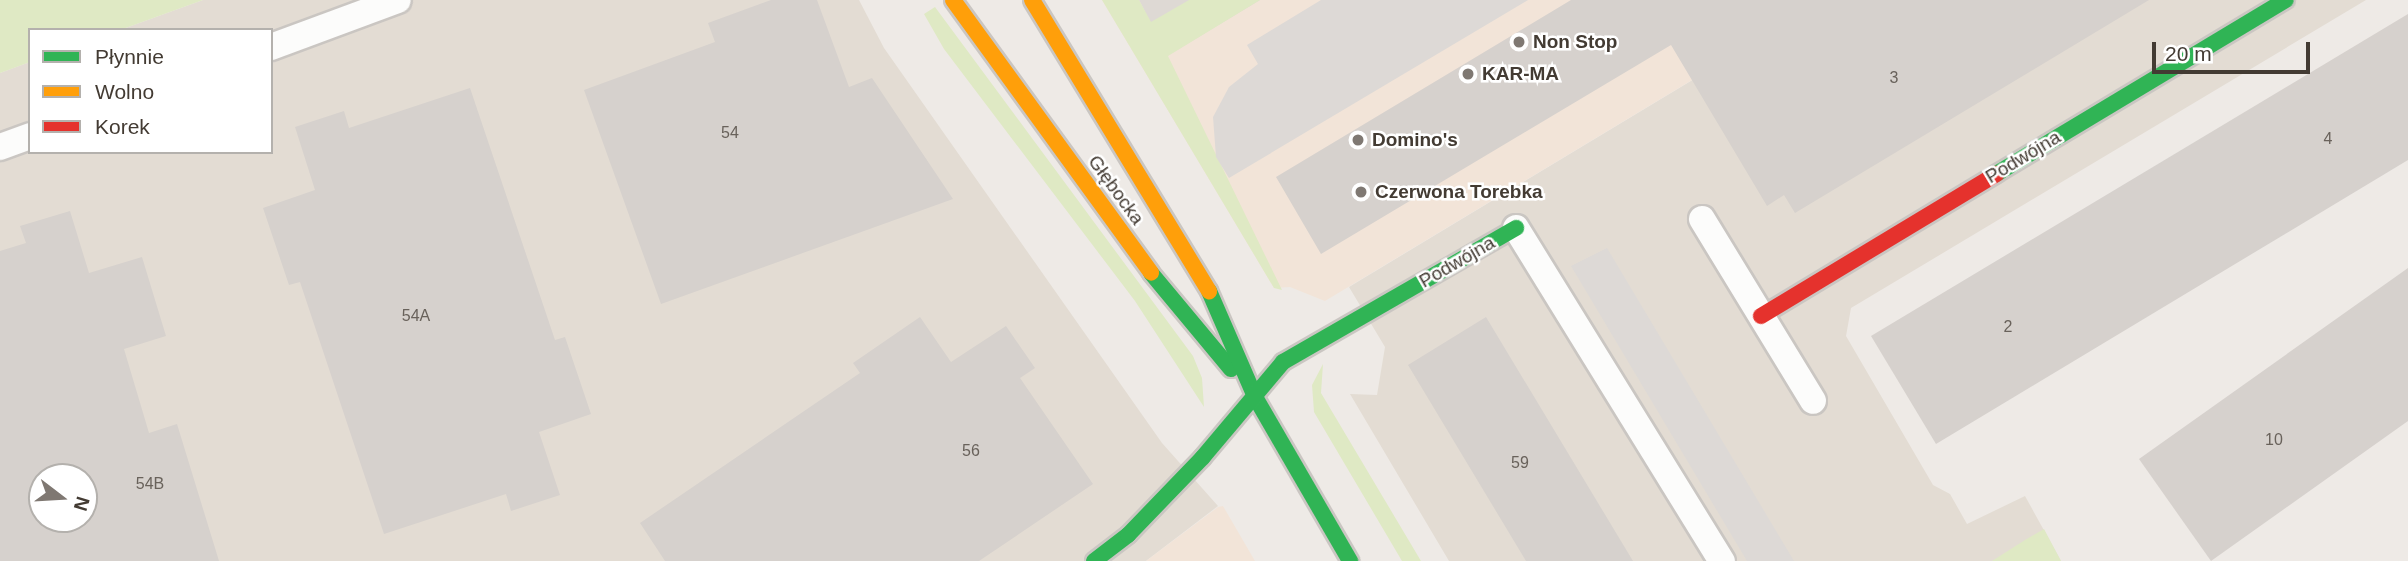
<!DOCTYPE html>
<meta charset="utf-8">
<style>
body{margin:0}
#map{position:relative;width:2408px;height:561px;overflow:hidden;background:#eeeae6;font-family:Arial,sans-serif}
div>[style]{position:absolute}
.residential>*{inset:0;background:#e3dcd3}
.commercial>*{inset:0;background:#f2e4d8}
.industrial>*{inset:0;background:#ded9d4}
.green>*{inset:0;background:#dfe9c4}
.parking>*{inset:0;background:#ddd9d6}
.building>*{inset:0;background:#d6d1cd}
.roads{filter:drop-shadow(2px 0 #cac6c2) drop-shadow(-2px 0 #cac6c2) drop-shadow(0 2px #cac6c2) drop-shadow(0 -2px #cac6c2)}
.lane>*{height:26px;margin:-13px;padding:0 13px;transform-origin:13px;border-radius:13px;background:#fcfcfb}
.fast>*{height:16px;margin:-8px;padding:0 8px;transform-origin:8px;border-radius:8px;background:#30b455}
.slow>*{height:16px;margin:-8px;padding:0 8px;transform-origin:8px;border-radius:8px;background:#ff9f0a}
.jam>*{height:16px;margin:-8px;padding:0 8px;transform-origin:8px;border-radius:8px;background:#e5322d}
.dots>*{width:19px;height:19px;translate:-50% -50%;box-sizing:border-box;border:4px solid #fff;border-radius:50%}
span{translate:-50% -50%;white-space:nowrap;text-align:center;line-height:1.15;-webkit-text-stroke:5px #fff;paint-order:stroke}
.number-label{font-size:16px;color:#69625b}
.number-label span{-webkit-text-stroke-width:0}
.poi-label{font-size:19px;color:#433b33;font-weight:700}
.left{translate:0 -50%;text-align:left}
.street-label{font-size:19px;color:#433b33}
.legend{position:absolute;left:28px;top:28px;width:245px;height:126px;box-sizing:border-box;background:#fff;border:2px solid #b4b1ad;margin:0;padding:9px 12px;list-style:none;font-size:21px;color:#433b33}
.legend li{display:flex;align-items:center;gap:14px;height:35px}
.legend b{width:35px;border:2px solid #b4b1ad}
.north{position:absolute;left:28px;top:463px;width:70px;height:70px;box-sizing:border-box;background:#fff;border:2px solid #b4b1ad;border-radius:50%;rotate:107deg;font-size:19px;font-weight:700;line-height:28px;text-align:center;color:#433b33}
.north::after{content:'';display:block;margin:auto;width:24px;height:32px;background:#7f7872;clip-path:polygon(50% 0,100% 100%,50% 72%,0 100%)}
.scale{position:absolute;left:2152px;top:42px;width:158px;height:32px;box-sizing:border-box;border:4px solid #433b33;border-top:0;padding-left:9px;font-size:21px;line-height:24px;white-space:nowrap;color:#433b33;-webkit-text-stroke:5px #fff;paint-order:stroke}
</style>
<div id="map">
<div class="residential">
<i style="clip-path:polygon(evenodd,203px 0,859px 0,884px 48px,1162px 443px,1218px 506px,1146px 561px,0 561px,0 73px,30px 62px,30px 152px,271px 152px,271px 30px,120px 30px,203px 0,42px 477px,84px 477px,84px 519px,42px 519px,42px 477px)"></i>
<i style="clip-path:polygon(1825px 0,2366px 0,1851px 308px,1846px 336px,1933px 485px,1950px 494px,1967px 524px,2025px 496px,2061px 561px,1449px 561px,1350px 394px,1377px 395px,1385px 347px,1349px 287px)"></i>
</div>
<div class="commercial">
<i style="clip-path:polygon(1102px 0,1825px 0,1325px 301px,1290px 287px,1274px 288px)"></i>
<i style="clip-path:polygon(1223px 506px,1255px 561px,1146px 561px,1218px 507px)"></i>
</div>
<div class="industrial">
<i style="clip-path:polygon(1139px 0,1260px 0,1167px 56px)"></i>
</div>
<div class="green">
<i style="clip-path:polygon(0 0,203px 0,120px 30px,30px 30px,30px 62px,0 73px)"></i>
<i style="clip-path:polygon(1102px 0,1139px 0,1151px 22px,1189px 0,1260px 0,1168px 56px,1282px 290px,1274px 288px)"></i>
<i style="clip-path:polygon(935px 7px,1193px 356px,1202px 378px,1204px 407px,1135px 301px,944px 49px,924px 14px)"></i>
<i style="clip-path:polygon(1323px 364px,1321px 393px,1421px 561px,1402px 561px,1314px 412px,1312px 385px)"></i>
<i style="clip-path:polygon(2044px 529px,2061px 561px,1992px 561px,2025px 540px)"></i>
</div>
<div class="parking">
<i style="clip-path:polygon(1321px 0,1528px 0,1229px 178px,1216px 157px,1213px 117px,1229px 87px,1258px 64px,1247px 45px)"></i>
<i style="clip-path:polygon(1607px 248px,1794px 561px,1747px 561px,1571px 266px)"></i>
</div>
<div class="building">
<i style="clip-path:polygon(771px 0,817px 0,849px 87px,872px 78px,953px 199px,661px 304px,584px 90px,715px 42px,708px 23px)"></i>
<i style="clip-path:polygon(1571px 0,2149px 0,1795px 213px,1784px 195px,1767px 206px,1671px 45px,1321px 254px,1276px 177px)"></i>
<i style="clip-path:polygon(2408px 14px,2408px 160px,1936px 444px,1871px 336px)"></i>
<i style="clip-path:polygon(470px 88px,555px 340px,565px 337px,591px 414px,539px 432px,560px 495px,511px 511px,506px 494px,384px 534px,300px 282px,289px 285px,263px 208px,315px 190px,295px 127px,344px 111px,349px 128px)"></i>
<i style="clip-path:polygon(evenodd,70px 211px,89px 273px,142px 257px,166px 336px,124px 349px,149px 433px,177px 424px,219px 561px,0 561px,0 251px,26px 243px,20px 226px,70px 211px,42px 477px,84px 477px,84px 519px,42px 519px,42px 477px)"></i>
<i style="clip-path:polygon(2408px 268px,2408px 421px,2211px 561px,2139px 459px)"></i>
<i style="clip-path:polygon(920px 317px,951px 362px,1006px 326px,1035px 368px,1020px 378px,1093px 484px,979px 561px,665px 561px,640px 523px,860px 373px,853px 363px)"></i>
<i style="clip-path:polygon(1486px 317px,1633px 561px,1526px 561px,1408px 365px)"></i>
</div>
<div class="roads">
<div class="lane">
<i style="left:271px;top:47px;width:135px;rotate:-20.3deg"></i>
<i style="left:0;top:147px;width:32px;rotate:-20deg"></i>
<i style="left:1702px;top:219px;width:213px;rotate:58.6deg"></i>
<i style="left:1516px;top:228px;width:392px;rotate:58.3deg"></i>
</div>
<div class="fast">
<i style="left:1996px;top:174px;width:338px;rotate:-31deg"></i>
<i style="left:1151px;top:273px;width:125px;rotate:50.2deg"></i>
<i style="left:1209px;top:291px;width:116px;rotate:66.5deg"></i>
<i style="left:1255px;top:397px;width:190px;rotate:59.9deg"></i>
<i style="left:1094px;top:561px;width:43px;rotate:-37.4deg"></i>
<i style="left:1128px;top:535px;width:108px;rotate:-46.1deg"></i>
<i style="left:1203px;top:457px;width:124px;rotate:-49.9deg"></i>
<i style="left:1283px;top:362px;width:269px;rotate:-29.9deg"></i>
</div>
<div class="slow">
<i style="left:953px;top:0;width:337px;rotate:54deg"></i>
<i style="left:1032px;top:0;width:341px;rotate:58.7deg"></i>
</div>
<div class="jam">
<i style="left:1761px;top:316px;width:275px;rotate:-31.1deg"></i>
</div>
</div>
<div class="dots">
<i style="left:1519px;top:42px;background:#7f7872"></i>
<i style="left:1468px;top:74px;background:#7f7872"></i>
<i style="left:1358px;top:140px;background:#7f7872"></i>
<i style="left:1361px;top:192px;background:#7f7872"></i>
</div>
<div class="number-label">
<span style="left:1894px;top:78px">3</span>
<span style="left:730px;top:133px">54</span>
<span style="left:2328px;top:139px">4</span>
<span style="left:416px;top:316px">54A</span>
<span style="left:2008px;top:327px">2</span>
<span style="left:2274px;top:440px">10</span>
<span style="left:971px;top:451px">56</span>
<span style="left:1520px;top:463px">59</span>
<span style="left:150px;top:484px">54B</span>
</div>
<div class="poi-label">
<span class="left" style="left:1533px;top:42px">Non Stop</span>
<span class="left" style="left:1482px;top:74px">KAR-MA</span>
<span class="left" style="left:1372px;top:140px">Domino's</span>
<span class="left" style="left:1375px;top:192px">Czerwona Torebka</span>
</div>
<div class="street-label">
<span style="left:2023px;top:157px;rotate:-31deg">Podwójna</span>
<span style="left:1116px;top:190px;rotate:54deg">Głębocka</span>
<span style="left:1457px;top:262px;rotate:-30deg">Podwójna</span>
</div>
<ul class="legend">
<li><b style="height:9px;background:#30b455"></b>Płynnie</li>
<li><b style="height:9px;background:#ff9f0a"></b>Wolno</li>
<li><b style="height:9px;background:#e5322d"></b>Korek</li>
</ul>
<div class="north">N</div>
<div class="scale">20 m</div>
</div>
